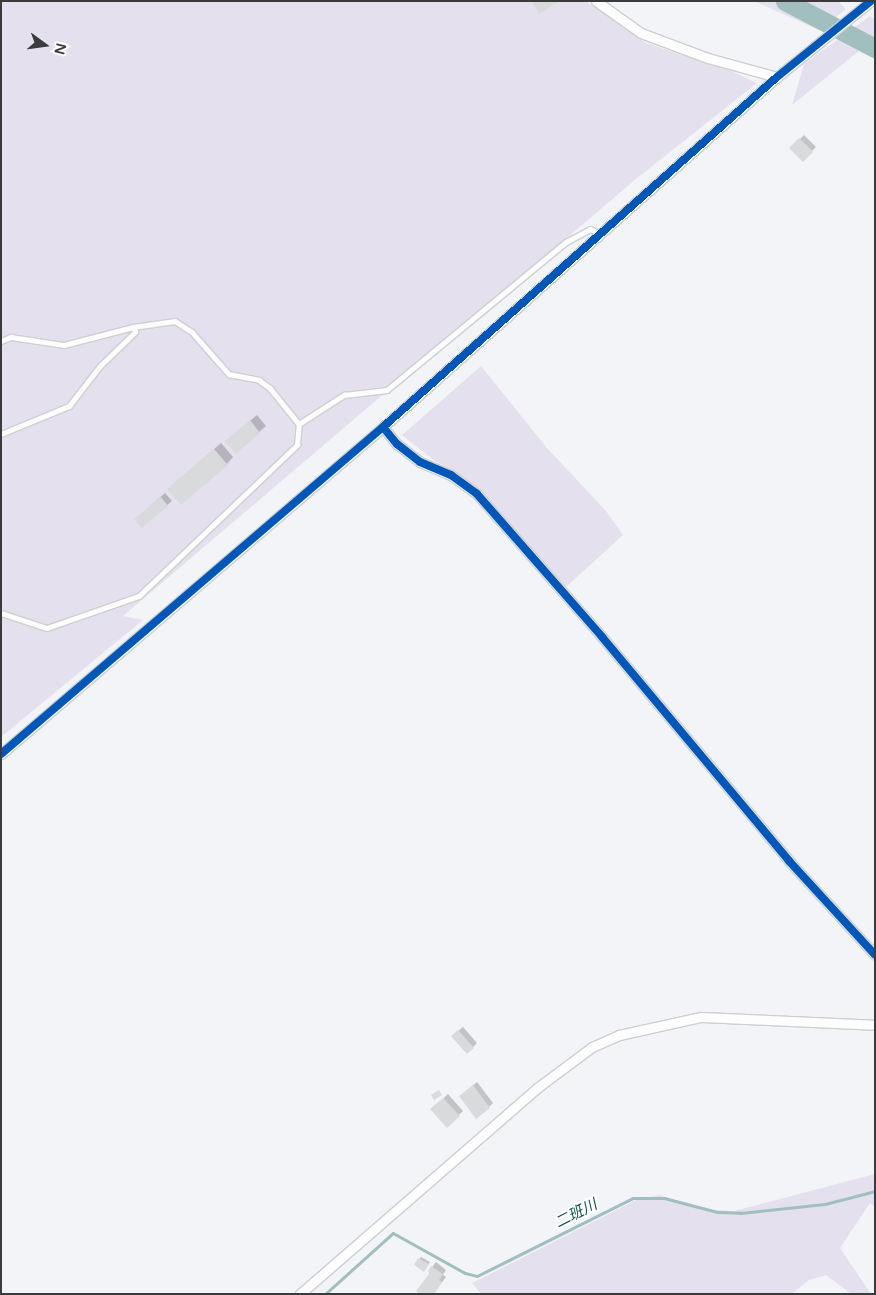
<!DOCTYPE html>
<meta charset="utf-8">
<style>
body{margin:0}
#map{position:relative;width:876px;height:1295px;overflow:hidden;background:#f2f4f7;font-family:"Varela Round","Noto Sans JP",sans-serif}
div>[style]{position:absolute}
.green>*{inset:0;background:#e5e0ee}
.shadow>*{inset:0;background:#0003}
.stream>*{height:3px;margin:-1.5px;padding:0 1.5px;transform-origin:1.5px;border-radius:1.5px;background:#a1bfbe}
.river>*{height:19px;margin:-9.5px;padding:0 9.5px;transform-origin:9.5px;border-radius:9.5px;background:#a1bfbe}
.building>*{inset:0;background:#d9dadc}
.roads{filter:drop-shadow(1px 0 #cdcfd1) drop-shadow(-1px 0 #cdcfd1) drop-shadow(0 1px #cdcfd1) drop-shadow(0 -1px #cdcfd1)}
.lane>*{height:4.5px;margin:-2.25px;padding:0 2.25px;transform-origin:2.25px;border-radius:2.25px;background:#fdfdfe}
.street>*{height:9px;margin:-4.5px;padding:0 4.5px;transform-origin:4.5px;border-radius:4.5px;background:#fdfdfe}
.cycleway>*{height:8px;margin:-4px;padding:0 4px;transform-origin:4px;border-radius:4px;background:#0057b8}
span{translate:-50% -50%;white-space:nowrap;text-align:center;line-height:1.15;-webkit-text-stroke:4px #fff;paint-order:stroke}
.water-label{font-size:15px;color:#155250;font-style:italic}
.frame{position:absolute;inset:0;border:2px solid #3a3b3d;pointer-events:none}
.north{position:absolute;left:20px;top:20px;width:50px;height:50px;-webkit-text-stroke:4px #fff;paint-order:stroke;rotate:104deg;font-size:14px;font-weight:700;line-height:20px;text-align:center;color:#3a3b3d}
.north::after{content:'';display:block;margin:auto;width:18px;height:22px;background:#3a3b3d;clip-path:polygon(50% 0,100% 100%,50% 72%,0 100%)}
</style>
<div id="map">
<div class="green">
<i style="clip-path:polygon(1px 1px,586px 1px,646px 43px,731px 71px,757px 83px,636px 179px,123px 616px,143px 620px,1px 737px)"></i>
<i style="clip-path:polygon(754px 1px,838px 1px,846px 9px,819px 30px)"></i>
<i style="clip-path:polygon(870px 16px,875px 19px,875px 59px,859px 51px,792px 105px,804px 64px)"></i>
<i style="clip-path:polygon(481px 366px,547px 448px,606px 511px,623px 535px,566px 587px,467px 479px,435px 461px,402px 435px)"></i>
<i style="clip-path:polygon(875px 1174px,875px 1207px,870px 1203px,840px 1248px,871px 1294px,851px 1294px,826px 1275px,809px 1280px,792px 1294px,481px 1294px,472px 1283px,638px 1199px,660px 1195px,702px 1209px,734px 1211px)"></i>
</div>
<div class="shadow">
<i style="clip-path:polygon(804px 135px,816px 147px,803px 160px,791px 148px)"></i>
<i style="clip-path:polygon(257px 415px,266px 426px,236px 452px,233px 435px)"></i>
<i style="clip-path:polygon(221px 443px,233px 457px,227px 464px,175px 483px)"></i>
<i style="clip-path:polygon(165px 493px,172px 501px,142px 526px,140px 515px)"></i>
<i style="clip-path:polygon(463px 1027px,477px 1043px,467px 1053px,452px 1036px)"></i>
<i style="clip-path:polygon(477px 1082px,493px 1103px,489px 1107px,465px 1092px)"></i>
<i style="clip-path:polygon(448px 1094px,463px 1111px,447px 1126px,432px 1109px)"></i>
<i style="clip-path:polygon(421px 1257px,430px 1262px,425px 1269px,415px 1265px)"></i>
<i style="clip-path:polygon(436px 1262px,446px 1270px,443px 1275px,446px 1277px,433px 1294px,429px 1271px)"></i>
</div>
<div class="stream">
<i style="left:325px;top:1294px;width:91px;rotate:-41.9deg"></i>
<i style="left:393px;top:1233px;width:82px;rotate:29.1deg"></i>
<i style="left:465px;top:1273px;width:12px;rotate:14deg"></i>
<i style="left:477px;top:1276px;width:174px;rotate:-26.6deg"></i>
<i style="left:633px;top:1198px;width:31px"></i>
<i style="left:664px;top:1198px;width:55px;rotate:14.8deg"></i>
<i style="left:717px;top:1212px;width:24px;rotate:2deg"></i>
<i style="left:741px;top:1213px;width:84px;rotate:-6.1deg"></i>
<i style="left:825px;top:1204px;width:52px;rotate:-14.6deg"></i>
</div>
<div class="river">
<i style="left:785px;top:1px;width:102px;rotate:27.6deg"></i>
</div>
<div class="building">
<i style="clip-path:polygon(532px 1px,560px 1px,539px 14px)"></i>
<i style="clip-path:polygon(799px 138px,813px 152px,803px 162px,789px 148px)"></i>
<i style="clip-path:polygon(250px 420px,260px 433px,236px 454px,225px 441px)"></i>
<i style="clip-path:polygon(214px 449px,228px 465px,181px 505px,167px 489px)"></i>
<i style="clip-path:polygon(161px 497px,168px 506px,142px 528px,134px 519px)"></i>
<i style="clip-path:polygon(458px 1030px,474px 1048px,467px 1054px,451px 1036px)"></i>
<i style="clip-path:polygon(473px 1085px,490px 1108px,476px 1119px,459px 1096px)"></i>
<i style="clip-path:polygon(439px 1090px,442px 1095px,434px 1100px,431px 1095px)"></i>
<i style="clip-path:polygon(443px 1098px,460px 1116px,447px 1128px,430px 1109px)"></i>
<i style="clip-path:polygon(418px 1258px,429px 1264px,424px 1272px,414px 1265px)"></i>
<i style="clip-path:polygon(431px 1266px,443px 1274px,439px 1280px,442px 1282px,434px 1294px,420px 1294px,416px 1291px,430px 1273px,428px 1271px)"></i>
</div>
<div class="roads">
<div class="lane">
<i style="left:1px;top:341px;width:11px;rotate:-22deg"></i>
<i style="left:11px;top:337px;width:54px;rotate:8.6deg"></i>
<i style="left:64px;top:345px;width:71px;rotate:-14.6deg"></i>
<i style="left:133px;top:327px;width:42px;rotate:-8.1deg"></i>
<i style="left:175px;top:321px;width:20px;rotate:33deg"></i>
<i style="left:192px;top:332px;width:56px;rotate:48.6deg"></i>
<i style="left:229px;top:374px;width:31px;rotate:11deg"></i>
<i style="left:259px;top:380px;width:14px;rotate:36deg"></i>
<i style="left:270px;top:388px;width:46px;rotate:51.1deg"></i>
<i style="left:299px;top:424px;width:54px;rotate:-32.8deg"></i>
<i style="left:344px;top:395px;width:43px;rotate:-6.6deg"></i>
<i style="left:387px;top:390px;width:232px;rotate:-39.6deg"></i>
<i style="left:566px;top:242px;width:27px;rotate:-28deg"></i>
<i style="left:590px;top:229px;width:11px;rotate:22deg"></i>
<i style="left:1px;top:434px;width:74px;rotate:-22.4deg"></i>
<i style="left:69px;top:406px;width:51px;rotate:-52.2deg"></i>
<i style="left:100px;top:366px;width:49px;rotate:-44.2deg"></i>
<i style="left:135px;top:332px;width:5px;rotate:-112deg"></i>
<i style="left:1px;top:613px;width:48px;rotate:18.1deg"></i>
<i style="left:47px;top:628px;width:97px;rotate:-19.2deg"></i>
<i style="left:139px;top:596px;width:219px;rotate:-43.7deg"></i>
<i style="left:297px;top:445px;width:21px;rotate:-85deg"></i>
</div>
<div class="street">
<i style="left:596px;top:1px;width:55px;rotate:35.4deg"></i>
<i style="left:641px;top:33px;width:72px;rotate:20.5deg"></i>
<i style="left:708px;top:58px;width:72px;rotate:15.4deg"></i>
<i style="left:383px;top:427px;width:22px;rotate:51deg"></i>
<i style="left:397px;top:444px;width:29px;rotate:38deg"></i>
<i style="left:420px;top:462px;width:34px;rotate:23deg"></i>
<i style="left:451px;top:475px;width:32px;rotate:36deg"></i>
<i style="left:477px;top:494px;width:190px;rotate:48.8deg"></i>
<i style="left:602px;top:637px;width:292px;rotate:50.1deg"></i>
<i style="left:789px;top:861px;width:127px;rotate:47.5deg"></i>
<i style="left:1px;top:754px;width:503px;rotate:-40.56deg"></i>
<i style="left:383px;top:427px;width:527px;rotate:-41.62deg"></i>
<i style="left:777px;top:77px;width:121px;rotate:-39deg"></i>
<i style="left:300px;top:1294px;width:314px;rotate:-41deg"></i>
<i style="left:537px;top:1088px;width:69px;rotate:-36.7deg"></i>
<i style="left:592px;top:1047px;width:30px;rotate:-24deg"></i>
<i style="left:619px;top:1035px;width:84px;rotate:-12.4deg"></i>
<i style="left:701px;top:1017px;width:174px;rotate:2.6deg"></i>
</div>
</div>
<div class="cycleway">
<i style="left:383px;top:427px;width:22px;rotate:51deg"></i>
<i style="left:397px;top:444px;width:29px;rotate:38deg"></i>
<i style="left:420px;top:462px;width:34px;rotate:23deg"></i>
<i style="left:451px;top:475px;width:32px;rotate:36deg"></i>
<i style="left:477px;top:494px;width:190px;rotate:48.8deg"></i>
<i style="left:602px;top:637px;width:292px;rotate:50.1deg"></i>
<i style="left:789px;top:861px;width:127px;rotate:47.5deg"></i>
<i style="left:1px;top:754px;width:503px;rotate:-40.56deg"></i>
<i style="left:383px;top:427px;width:527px;rotate:-41.62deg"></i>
<i style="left:777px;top:77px;width:121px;rotate:-39deg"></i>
</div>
<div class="water-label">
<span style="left:576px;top:1214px;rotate:-27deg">二班川</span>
</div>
<div class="frame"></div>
<div class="north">N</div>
</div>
